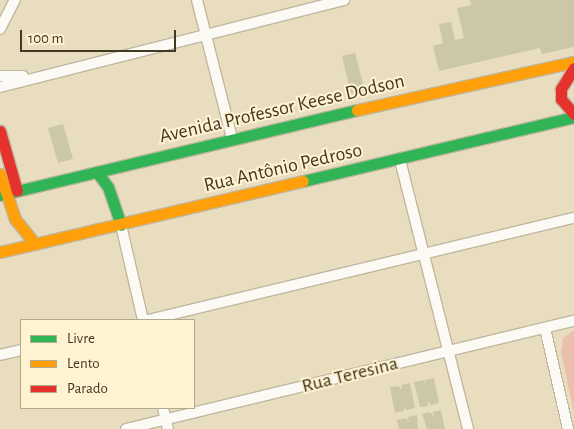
<!DOCTYPE html>
<meta charset="utf-8">
<style>
body{margin:0}
#map{position:relative;width:574px;height:429px;overflow:hidden;background:#e8ddbf;font-family:"Alegreya Sans",sans-serif}
div>[style]{position:absolute}
.green>*{inset:0;background:#eabfab}
.building>*{inset:0;background:#ccc7a9}
.roads{filter:drop-shadow(1px 0 #c0b79f) drop-shadow(-1px 0 #c0b79f) drop-shadow(0 1px #c0b79f) drop-shadow(0 -1px #c0b79f)}
.street>*{height:10px;margin:-5px;padding:0 5px;transform-origin:5px;border-radius:5px;background:#fcfaf5}
.fast>*{height:11px;margin:-5.5px;padding:0 5.5px;transform-origin:5.5px;border-radius:5.5px;background:#30b455}
.slow>*{height:11px;margin:-5.5px;padding:0 5.5px;transform-origin:5.5px;border-radius:5.5px;background:#ff9f0a}
.jam>*{height:11px;margin:-5.5px;padding:0 5.5px;transform-origin:5.5px;border-radius:5.5px;background:#e5322d}
span{translate:-50% -50%;white-space:nowrap;text-align:center;line-height:1.15;-webkit-text-stroke:4px #fff3d2;paint-order:stroke}
.street-label{font-size:20px;color:#413923}
.legend{position:absolute;left:20px;top:319px;width:175px;height:90px;box-sizing:border-box;background:#fff3d2;border:1px solid #b3a98c;margin:0;padding:6px 9px;list-style:none;font-size:15px;color:#413923}
.legend li{display:flex;align-items:center;gap:10px;height:25px}
.legend b{width:25px;border:1px solid #b3a98c}
.scale{position:absolute;left:20px;top:30px;width:156px;height:22px;box-sizing:border-box;border:2px solid #413923;border-top:0;padding-left:6px;font-size:15px;line-height:18px;white-space:nowrap;color:#413923;-webkit-text-stroke:4px #fff3d2;paint-order:stroke}
</style>
<div id="map">
<div class="green">
<i style="clip-path:polygon(574px 330px,574px 413px,561px 352px,563px 338px)"></i>
</div>
<div class="building">
<i style="clip-path:polygon(470px 0,574px 0,574px 47px,542px 54px,540px 48px,439px 71px,433px 46px,443px 43px,439px 24px,451px 22px,455px 40px,464px 38px,457px 8px,471px 5px)"></i>
<i style="clip-path:polygon(355px 53px,365px 91px,351px 94px,342px 56px)"></i>
<i style="clip-path:polygon(63px 124px,73px 159px,58px 163px,48px 128px)"></i>
<i style="clip-path:polygon(434px 378px,439px 403px,431px 405px,427px 401px,428px 406px,420px 407px,414px 382px,423px 380px,426px 384px,425px 380px)"></i>
<i style="clip-path:polygon(410px 383px,415px 408px,406px 410px,405px 406px,404px 411px,395px 413px,390px 387px,398px 386px,402px 390px,401px 385px)"></i>
<i style="clip-path:polygon(441px 410px,445px 429px,427px 429px,422px 414px,430px 412px,434px 417px,433px 412px)"></i>
<i style="clip-path:polygon(417px 415px,418px 429px,399px 429px,397px 420px,406px 418px,409px 422px,408px 417px)"></i>
</div>
<div class="roads">
<div class="street">
<i style="left:197px;top:0;width:142px;rotate:75.8deg"></i>
<i style="left:0;top:29px;width:33px;rotate:-63deg"></i>
<i style="left:0;top:76px;width:23px"></i>
<i style="left:0;top:87px;width:355px;rotate:-14.2deg"></i>
<i style="left:400px;top:160px;width:277px;rotate:75.8deg"></i>
<i style="left:121px;top:225px;width:98px;rotate:77deg"></i>
<i style="left:148px;top:320px;width:438px;rotate:-13.5deg"></i>
<i style="left:545px;top:328px;width:104px;rotate:77.2deg"></i>
<i style="left:0;top:355px;width:22px;rotate:-13deg"></i>
<i style="left:163px;top:408px;width:22px;rotate:77deg"></i>
<i style="left:126px;top:429px;width:461px;rotate:-13.6deg"></i>
</div>
<div class="fast">
<i style="left:97px;top:172px;width:19px;rotate:54deg"></i>
<i style="left:108px;top:187px;width:40px;rotate:71.1deg"></i>
<i style="left:303px;top:181px;width:278px;rotate:-13.3deg"></i>
<i style="left:0;top:195px;width:367px;rotate:-13.4deg"></i>
</div>
<div class="slow">
<i style="left:357px;top:110px;width:222px;rotate:-12.5deg"></i>
<i style="left:0;top:174px;width:47px;rotate:71.6deg"></i>
<i style="left:15px;top:219px;width:32px;rotate:51deg"></i>
<i style="left:0;top:252px;width:311px;rotate:-13.2deg"></i>
</div>
<div class="jam">
<i style="left:574px;top:68px;width:25px;rotate:122deg"></i>
<i style="left:561px;top:89px;width:10px;rotate:90deg"></i>
<i style="left:561px;top:99px;width:20px;rotate:49deg"></i>
<i style="left:0;top:131px;width:62px;rotate:74.2deg"></i>
</div>
</div>
<div class="street-label">
<span style="left:282px;top:109px;rotate:-13deg">Avenida Professor Keese Dodson</span>
<span style="left:283px;top:168px;rotate:-13deg">Rua Antônio Pedroso</span>
<span style="left:350px;top:375px;rotate:-14deg">Rua Teresina</span>
</div>
<ul class="legend">
<li><b style="height:6px;background:#30b455"></b>Livre</li>
<li><b style="height:6px;background:#ff9f0a"></b>Lento</li>
<li><b style="height:6px;background:#e5322d"></b>Parado</li>
</ul>
<div class="scale">100 m</div>
</div>
